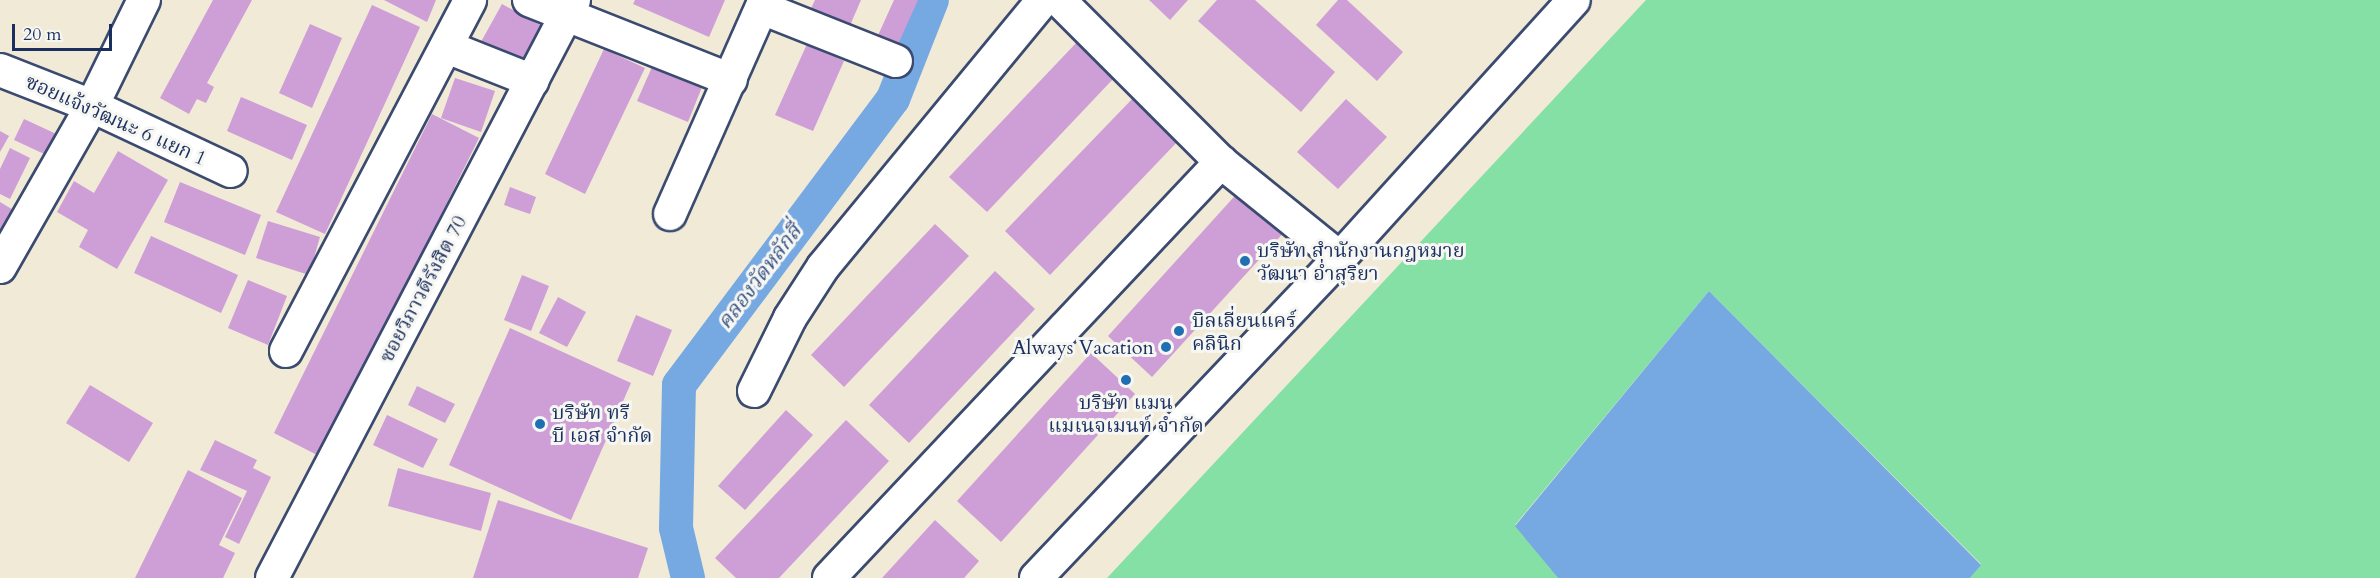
<!DOCTYPE html>
<meta charset="utf-8">
<style>
body{margin:0}
#map{position:relative;width:2380px;height:578px;overflow:hidden;background:#f1ead7;font-family:Cardo,"Noto Serif Thai",serif}
div>[style]{position:absolute}
.green>*{inset:0;background:#85e0a6}
.water>*{inset:0;background:#76a8e1}
.canal>*{height:34px;margin:-17px;padding:0 17px;transform-origin:17px;border-radius:17px;background:#76a8e1}
.building>*{inset:0;background:#ce9ed6}
.roads{filter:drop-shadow(2px 0 #3b4b70) drop-shadow(-2px 0 #3b4b70) drop-shadow(0 2px #3b4b70) drop-shadow(0 -2px #3b4b70)}
.minor>*{height:32px;margin:-16px;padding:0 16px;transform-origin:16px;border-radius:16px;background:#fff}
.dots>*{width:16px;height:16px;translate:-50% -50%;box-sizing:border-box;border:3px solid #f6f6f2;border-radius:50%}
span{translate:-50% -50%;white-space:nowrap;text-align:center;line-height:1.15;-webkit-text-stroke:6px #f6f6f2;paint-order:stroke}
.street-label{font-size:20px;color:#1b2f5e}
.poi-label{font-size:20px;color:#1b2f5e}
.left{translate:0 -50%;text-align:left}
.right{translate:-100% -50%;text-align:right}
.water-label{font-size:21px;color:#365385;font-style:italic}
.scale{position:absolute;left:12px;top:24px;width:100px;height:27px;box-sizing:border-box;border:3px solid #1b2f5e;border-top:0;padding-left:8px;font-size:18px;line-height:21px;white-space:nowrap;color:#1b2f5e;-webkit-text-stroke:4px #f6f6f2;paint-order:stroke}
</style>
<div id="map">
<div class="green">
<i style="clip-path:polygon(1646px 0,2380px 0,2380px 578px,1970px 578px,1981px 564px,1709px 291px,1515px 525px,1558px 578px,1107px 578px)"></i>
</div>
<div class="water">
<i style="clip-path:polygon(1709px 291px,1981px 565px,1970px 578px,1558px 578px,1515px 526px)"></i>
</div>
<div class="canal">
<i style="left:688px;top:578px;width:51px;rotate:-103.5deg"></i>
<i style="left:676px;top:528px;width:143px;rotate:-88.8deg"></i>
<i style="left:679px;top:385px;width:357px;rotate:-53.2deg"></i>
<i style="left:893px;top:99px;width:106px;rotate:-68.5deg"></i>
</div>
<div class="building">
<i style="clip-path:polygon(213px 0,252px 0,207px 83px,214px 87px,206px 103px,197px 99px,189px 114px,160px 98px)"></i>
<i style="clip-path:polygon(384px 0,436px 0,427px 22px)"></i>
<i style="clip-path:polygon(635px 0,725px 0,709px 37px,633px 4px)"></i>
<i style="clip-path:polygon(815px 0,861px 0,848px 30px,809px 13px)"></i>
<i style="clip-path:polygon(894px 0,918px 0,895px 51px,875px 42px)"></i>
<i style="clip-path:polygon(1149px 0,1188px 0,1170px 20px)"></i>
<i style="clip-path:polygon(1217px 0,1255px 0,1335px 72px,1301px 112px,1198px 21px)"></i>
<i style="clip-path:polygon(1338px 0,1347px 0,1403px 52px,1377px 81px,1316px 25px)"></i>
<i style="clip-path:polygon(502px 4px,542px 26px,518px 71px,477px 49px)"></i>
<i style="clip-path:polygon(372px 5px,420px 27px,325px 234px,276px 212px)"></i>
<i style="clip-path:polygon(310px 24px,342px 38px,312px 108px,279px 93px)"></i>
<i style="clip-path:polygon(1077px 42px,1114px 78px,987px 212px,949px 177px)"></i>
<i style="clip-path:polygon(807px 44px,844px 61px,813px 131px,775px 115px)"></i>
<i style="clip-path:polygon(604px 49px,645px 68px,585px 194px,545px 174px)"></i>
<i style="clip-path:polygon(652px 67px,702px 87px,688px 122px,637px 101px)"></i>
<i style="clip-path:polygon(455px 78px,495px 91px,481px 132px,441px 118px)"></i>
<i style="clip-path:polygon(1135px 96px,1179px 140px,1050px 275px,1005px 231px)"></i>
<i style="clip-path:polygon(241px 97px,307px 125px,292px 160px,227px 131px)"></i>
<i style="clip-path:polygon(1346px 99px,1387px 137px,1338px 189px,1297px 152px)"></i>
<i style="clip-path:polygon(432px 114px,479px 138px,321px 457px,274px 433px)"></i>
<i style="clip-path:polygon(24px 119px,65px 138px,55px 159px,14px 140px)"></i>
<i style="clip-path:polygon(0 131px,9px 136px,0 152px)"></i>
<i style="clip-path:polygon(10px 148px,30px 158px,10px 199px,0 194px,0 169px)"></i>
<i style="clip-path:polygon(118px 151px,168px 180px,117px 269px,79px 247px,88px 230px,57px 212px,74px 181px,94px 193px)"></i>
<i style="clip-path:polygon(180px 182px,261px 215px,245px 255px,164px 222px)"></i>
<i style="clip-path:polygon(510px 187px,536px 197px,530px 214px,504px 205px)"></i>
<i style="clip-path:polygon(1242px 188px,1287px 229px,1152px 377px,1108px 336px)"></i>
<i style="clip-path:polygon(0 202px,20px 214px,0 249px)"></i>
<i style="clip-path:polygon(268px 221px,320px 237px,309px 275px,256px 258px)"></i>
<i style="clip-path:polygon(935px 224px,969px 256px,844px 387px,811px 355px)"></i>
<i style="clip-path:polygon(151px 236px,238px 275px,221px 313px,134px 273px)"></i>
<i style="clip-path:polygon(995px 271px,1035px 309px,909px 443px,869px 405px)"></i>
<i style="clip-path:polygon(522px 275px,549px 286px,531px 331px,504px 320px)"></i>
<i style="clip-path:polygon(248px 280px,287px 296px,268px 345px,228px 328px)"></i>
<i style="clip-path:polygon(558px 297px,586px 312px,567px 347px,539px 333px)"></i>
<i style="clip-path:polygon(636px 315px,672px 330px,653px 376px,617px 361px)"></i>
<i style="clip-path:polygon(510px 328px,631px 383px,571px 520px,449px 465px)"></i>
<i style="clip-path:polygon(1091px 353px,1135px 394px,1001px 542px,957px 501px)"></i>
<i style="clip-path:polygon(90px 385px,153px 423px,129px 462px,66px 423px)"></i>
<i style="clip-path:polygon(417px 386px,455px 404px,445px 423px,408px 405px)"></i>
<i style="clip-path:polygon(786px 410px,813px 435px,745px 510px,718px 486px)"></i>
<i style="clip-path:polygon(387px 415px,438px 439px,423px 468px,373px 445px)"></i>
<i style="clip-path:polygon(846px 420px,889px 461px,779px 578px,736px 578px,715px 558px)"></i>
<i style="clip-path:polygon(215px 440px,257px 460px,253px 468px,271px 477px,239px 544px,225px 537px,247px 491px,200px 470px)"></i>
<i style="clip-path:polygon(398px 468px,491px 493px,481px 531px,388px 506px)"></i>
<i style="clip-path:polygon(188px 470px,242px 498px,219px 545px,235px 553px,223px 578px,135px 578px)"></i>
<i style="clip-path:polygon(498px 500px,648px 548px,638px 578px,473px 578px)"></i>
<i style="clip-path:polygon(935px 520px,979px 561px,964px 578px,882px 578px)"></i>
</div>
<div class="roads">
<div class="minor">
<i style="left:529px;top:0;width:217px;rotate:21.6deg"></i>
<i style="left:1059px;top:0;width:229px;rotate:45deg"></i>
<i style="left:1221px;top:162px;width:153px;rotate:38.9deg"></i>
<i style="left:762px;top:8px;width:144px;rotate:21.6deg"></i>
<i style="left:447px;top:47px;width:92px;rotate:21.6deg"></i>
<i style="left:0;top:70px;width:99px;rotate:21.4deg"></i>
<i style="left:92px;top:106px;width:153px;rotate:25.1deg"></i>
<i style="left:670px;top:214px;width:234px;rotate:-66.1deg"></i>
<i style="left:0;top:267px;width:185px;rotate:-60.3deg"></i>
<i style="left:92px;top:106px;width:118px;rotate:-63.9deg"></i>
<i style="left:286px;top:351px;width:396px;rotate:-62.3deg"></i>
<i style="left:754px;top:391px;width:81px;rotate:-63.7deg"></i>
<i style="left:790px;top:318px;width:61px;rotate:-57.1deg"></i>
<i style="left:823px;top:267px;width:346px;rotate:-50.5deg"></i>
<i style="left:272px;top:578px;width:652px;rotate:-62.41deg"></i>
<i style="left:829px;top:578px;width:572px;rotate:-46.7deg"></i>
<i style="left:1036px;top:578px;width:441px;rotate:-46.5deg"></i>
<i style="left:1340px;top:258px;width:348px;rotate:-47.8deg"></i>
</div>
</div>
<div class="dots">
<i style="left:1245px;top:261px;background:#1f6fb2"></i>
<i style="left:1179px;top:331px;background:#1f6fb2"></i>
<i style="left:1166px;top:347px;background:#1f6fb2"></i>
<i style="left:1126px;top:380px;background:#1f6fb2"></i>
<i style="left:540px;top:424px;background:#1f6fb2"></i>
</div>
<div class="street-label">
<span style="left:116px;top:120px;rotate:24deg">ซอยแจ้งวัฒนะ 6 แยก 1</span>
<span style="left:423px;top:289px;rotate:-62deg">ซอยวิภาวดีรังสิต 70</span>
</div>
<div class="poi-label">
<span class="left" style="left:1257px;top:262px">บริษัท สำนักงานกฎหมาย<br>วัฒนา อ่ำสุริยา</span>
<span class="left" style="left:1192px;top:332px">บิลเลี่ยนแคร์<br>คลินิก</span>
<span class="right" style="left:1154px;top:347px">Always Vacation</span>
<span style="left:1126px;top:414px">บริษัท แมน<br>แมเนจเมนท์ จำกัด</span>
<span class="left" style="left:552px;top:424px">บริษัท ทรี<br>บี เอส จำกัด</span>
</div>
<div class="water-label">
<span style="left:760px;top:277px;rotate:-53deg">คลองวัดหลักสี่</span>
</div>
<div class="scale">20 m</div>
</div>
